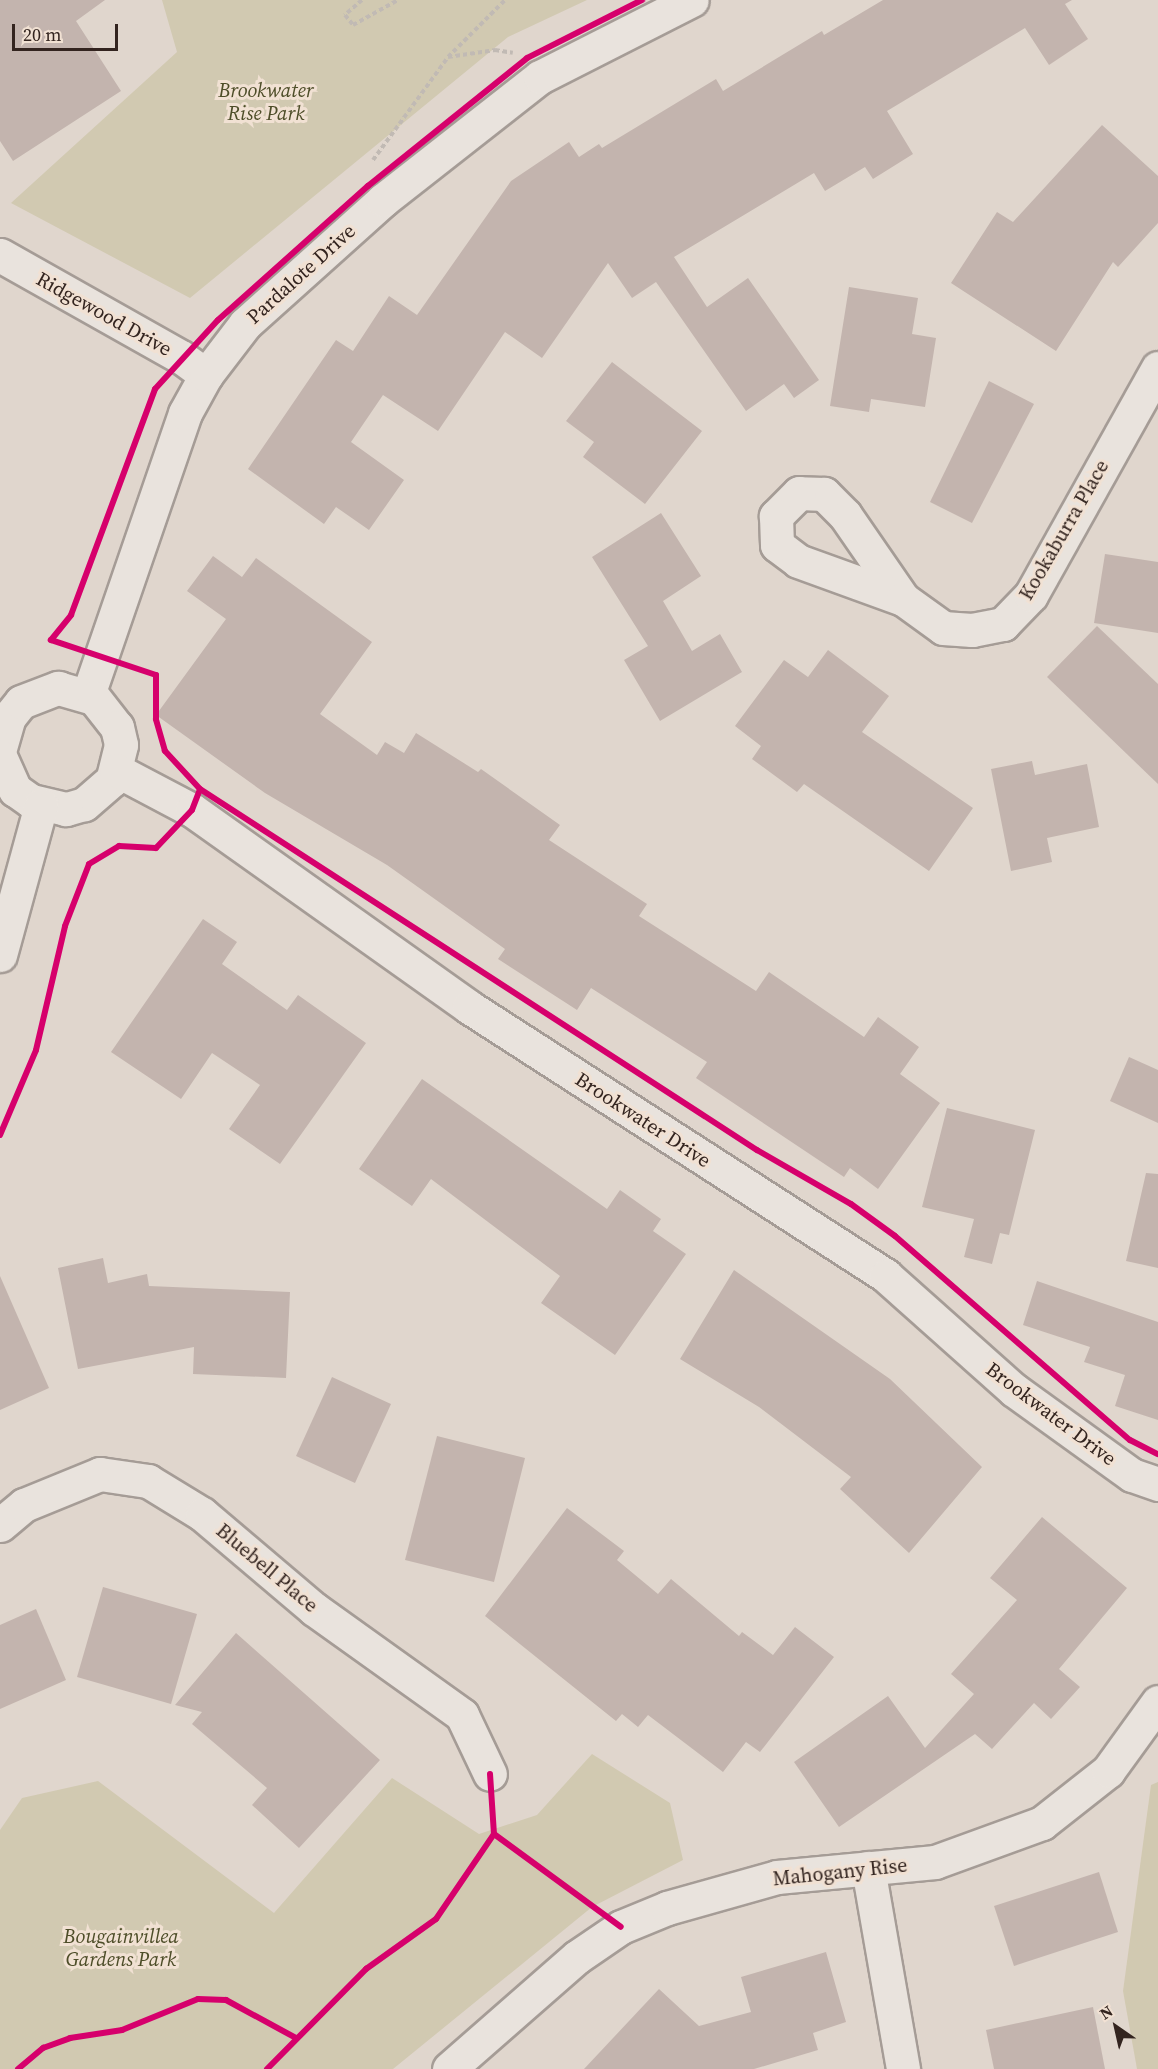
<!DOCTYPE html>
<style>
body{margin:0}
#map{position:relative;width:1158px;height:2069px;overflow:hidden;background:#e0d6cd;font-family:"Source Serif 4",serif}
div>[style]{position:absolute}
.green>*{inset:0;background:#d1c9b1}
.building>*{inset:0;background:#c3b4ae}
.path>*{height:4px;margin-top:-2px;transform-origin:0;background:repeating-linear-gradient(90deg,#c1bab4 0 4.5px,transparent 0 7.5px)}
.roads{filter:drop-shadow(2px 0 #a59c96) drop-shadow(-2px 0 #a59c96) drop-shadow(0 2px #a59c96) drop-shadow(0 -2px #a59c96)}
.minor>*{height:33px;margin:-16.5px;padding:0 16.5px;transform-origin:16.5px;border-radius:16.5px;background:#e9e3dd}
.tertiary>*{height:33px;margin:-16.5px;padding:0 16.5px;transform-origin:16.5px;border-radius:16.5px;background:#e9e3dd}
.cycleway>*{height:6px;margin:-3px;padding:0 3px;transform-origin:3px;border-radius:3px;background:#d6006c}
span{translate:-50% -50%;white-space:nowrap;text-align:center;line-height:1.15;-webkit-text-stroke:6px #f1e1d3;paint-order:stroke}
.park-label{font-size:20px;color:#4d4d28;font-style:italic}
.street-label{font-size:20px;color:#33241f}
.north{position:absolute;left:1086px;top:1997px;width:60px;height:60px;-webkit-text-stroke:4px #f1e1d3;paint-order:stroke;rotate:326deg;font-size:16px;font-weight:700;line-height:24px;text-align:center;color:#33241f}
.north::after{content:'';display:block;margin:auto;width:21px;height:27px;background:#33241f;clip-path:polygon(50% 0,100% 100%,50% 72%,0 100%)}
.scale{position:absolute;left:12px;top:24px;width:106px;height:27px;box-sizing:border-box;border:3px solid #33241f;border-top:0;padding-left:8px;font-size:18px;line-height:21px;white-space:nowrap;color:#33241f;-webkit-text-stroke:4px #f1e1d3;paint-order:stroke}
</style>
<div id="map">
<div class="green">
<i style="clip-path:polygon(162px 0,587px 0,508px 37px,190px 298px,11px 203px,177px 52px)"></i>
<i style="clip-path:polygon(592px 1754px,670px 1803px,683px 1860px,592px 1907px,393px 2069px,0 2069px,0 1830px,22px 1798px,98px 1781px,274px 1913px,392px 1778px,479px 1834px,537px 1815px)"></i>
<i style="clip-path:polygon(1158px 1782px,1158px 2069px,1137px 2069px,1123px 1991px,1151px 1785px)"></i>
</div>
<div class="building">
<i style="clip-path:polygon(0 0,105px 0,76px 21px,121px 91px,13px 161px,0 141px)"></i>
<i style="clip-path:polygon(883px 0,1072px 0,1065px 4px,1088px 39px,1049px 65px,1025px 28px,887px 111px,913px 154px,873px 179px,865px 167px,825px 191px,814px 173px,674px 257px,707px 307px,748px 278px,819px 380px,794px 398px,784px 384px,746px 411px,656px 282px,632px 298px,608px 263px,542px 358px,505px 332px,438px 431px,383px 395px,351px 442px,404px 480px,369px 530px,336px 507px,324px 524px,248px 469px,336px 340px,353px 351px,389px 296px,417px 315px,511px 181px,569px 142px,579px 157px,599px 144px,602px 148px,716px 79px,723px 91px,822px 31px,824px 35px)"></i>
<i style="clip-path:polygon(1102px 125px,1158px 176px,1158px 223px,1118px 267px,1113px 262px,1056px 351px,951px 283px,997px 212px,1013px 222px)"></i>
<i style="clip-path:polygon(849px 287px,918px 298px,912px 334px,936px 338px,925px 407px,871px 399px,869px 412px,830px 406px)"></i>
<i style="clip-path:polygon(612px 362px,702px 431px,645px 504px,583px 457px,594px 442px,566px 421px)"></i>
<i style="clip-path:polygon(989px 381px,1034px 404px,972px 523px,930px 502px)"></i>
<i style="clip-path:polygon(661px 513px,701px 576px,663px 601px,692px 651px,720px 634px,742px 672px,660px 721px,624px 660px,648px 646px,592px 557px)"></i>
<i style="clip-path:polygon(1105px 554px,1158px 562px,1158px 633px,1094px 623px)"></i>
<i style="clip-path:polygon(213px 556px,242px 577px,256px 558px,372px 642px,320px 714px,377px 755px,385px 742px,404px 753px,416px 733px,478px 772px,481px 769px,560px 825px,549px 840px,647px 904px,639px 916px,756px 991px,769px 972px,864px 1037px,878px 1017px,919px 1047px,900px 1074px,940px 1103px,878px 1189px,850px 1168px,844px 1177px,696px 1078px,707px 1062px,591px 988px,577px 1010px,498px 959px,505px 949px,387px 865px,265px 793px,156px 715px,226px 619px,187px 591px)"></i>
<i style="clip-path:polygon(1097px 626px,1158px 684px,1158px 784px,1047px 677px)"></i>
<i style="clip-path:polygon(828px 650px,889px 696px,862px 732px,973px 808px,929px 871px,804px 784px,797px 792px,752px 759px,761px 746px,735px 726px,784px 660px,808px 677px)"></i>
<i style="clip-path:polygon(1032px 761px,1035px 775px,1087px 764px,1099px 827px,1047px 838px,1052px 862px,1011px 871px,991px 769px)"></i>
<i style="clip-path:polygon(203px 919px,237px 942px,222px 964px,287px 1010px,298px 995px,366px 1043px,280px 1164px,229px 1129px,260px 1085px,212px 1053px,181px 1099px,111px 1052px)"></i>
<i style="clip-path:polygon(1129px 1057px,1158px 1070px,1158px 1123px,1110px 1101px)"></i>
<i style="clip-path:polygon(422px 1079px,607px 1209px,620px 1190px,661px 1219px,653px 1231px,686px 1254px,615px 1355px,541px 1303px,560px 1276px,431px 1179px,412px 1206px,359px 1169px)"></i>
<i style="clip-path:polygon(947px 1108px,1035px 1130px,1009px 1235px,1000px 1233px,992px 1264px,964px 1257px,974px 1219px,922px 1207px)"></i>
<i style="clip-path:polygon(1146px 1173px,1158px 1174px,1158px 1268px,1126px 1261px)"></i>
<i style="clip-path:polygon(103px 1258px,108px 1283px,147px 1274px,149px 1286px,290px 1292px,286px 1378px,193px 1374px,194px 1347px,78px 1369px,58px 1268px)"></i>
<i style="clip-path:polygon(734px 1270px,890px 1379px,982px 1467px,909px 1553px,840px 1489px,851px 1477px,759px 1407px,680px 1359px)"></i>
<i style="clip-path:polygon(0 1276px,49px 1388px,0 1410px)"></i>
<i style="clip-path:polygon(1037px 1281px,1158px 1322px,1158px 1420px,1115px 1406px,1125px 1375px,1084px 1362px,1090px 1347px,1023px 1325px)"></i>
<i style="clip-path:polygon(332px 1377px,391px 1404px,355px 1483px,296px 1456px)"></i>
<i style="clip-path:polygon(437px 1436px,525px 1458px,494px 1582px,405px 1560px)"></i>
<i style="clip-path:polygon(567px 1508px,624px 1551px,617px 1560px,658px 1594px,671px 1579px,739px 1636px,742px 1632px,773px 1655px,795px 1627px,834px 1657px,760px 1752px,746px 1742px,723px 1772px,648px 1715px,638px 1727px,622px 1714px,616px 1721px,485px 1616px)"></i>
<i style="clip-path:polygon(1042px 1517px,1127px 1588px,1059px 1669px,1080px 1687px,1051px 1719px,1034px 1703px,992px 1749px,975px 1734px,839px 1827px,794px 1762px,888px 1696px,925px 1748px,974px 1694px,951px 1674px,1017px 1600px,990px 1578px)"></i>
<i style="clip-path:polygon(103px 1587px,197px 1614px,171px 1704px,77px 1677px)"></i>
<i style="clip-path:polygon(36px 1609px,66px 1680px,0 1709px,0 1625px)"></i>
<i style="clip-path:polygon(236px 1633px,380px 1760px,299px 1848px,252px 1805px,267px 1788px,192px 1724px,202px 1712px,175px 1705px)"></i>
<i style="clip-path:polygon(1099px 1872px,1118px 1932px,1014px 1966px,994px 1906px)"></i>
<i style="clip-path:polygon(826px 1952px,846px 2022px,813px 2033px,818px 2050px,754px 2069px,584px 2069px,659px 1989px,699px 2026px,751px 2012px,741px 1977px)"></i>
<i style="clip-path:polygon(1093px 2007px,1105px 2069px,994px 2069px,986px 2030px)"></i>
</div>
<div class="path">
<i style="left:362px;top:0;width:23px;rotate:139deg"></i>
<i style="left:345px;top:15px;width:13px;rotate:51deg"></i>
<i style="left:353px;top:25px;width:51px;rotate:-29.1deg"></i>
<i style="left:448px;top:57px;width:81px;rotate:-45deg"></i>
<i style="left:373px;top:160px;width:127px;rotate:-53.9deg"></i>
<i style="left:448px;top:57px;width:48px;rotate:-8.5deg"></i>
<i style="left:495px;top:50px;width:18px;rotate:9deg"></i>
</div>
<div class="roads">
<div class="minor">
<i style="left:0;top:255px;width:208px;rotate:29.4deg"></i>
<i style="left:181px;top:357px;width:31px;rotate:36deg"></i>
<i style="left:903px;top:599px;width:102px;rotate:-124.6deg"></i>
<i style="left:845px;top:515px;width:30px;rotate:-135deg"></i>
<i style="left:824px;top:494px;width:25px;rotate:-178deg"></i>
<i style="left:799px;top:493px;width:33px;rotate:135deg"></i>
<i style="left:776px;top:516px;width:29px;rotate:88deg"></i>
<i style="left:777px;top:545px;width:26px;rotate:37deg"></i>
<i style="left:798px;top:561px;width:112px;rotate:19.9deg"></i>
<i style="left:903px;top:599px;width:49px;rotate:35.9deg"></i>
<i style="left:943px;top:628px;width:29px;rotate:4deg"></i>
<i style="left:972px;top:630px;width:32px;rotate:-11deg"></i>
<i style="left:1003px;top:624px;width:40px;rotate:-46deg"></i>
<i style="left:1031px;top:595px;width:260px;rotate:-60.8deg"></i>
<i style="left:88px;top:695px;width:298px;rotate:-71deg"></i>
<i style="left:185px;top:413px;width:43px;rotate:-61.1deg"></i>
<i style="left:206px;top:375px;width:64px;rotate:-52.6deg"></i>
<i style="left:245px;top:324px;width:186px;rotate:-41.9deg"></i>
<i style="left:383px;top:200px;width:199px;rotate:-38.1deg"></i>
<i style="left:540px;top:77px;width:170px;rotate:-26.9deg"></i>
<i style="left:0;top:1525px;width:31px;rotate:-40deg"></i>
<i style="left:24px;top:1505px;width:82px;rotate:-22.2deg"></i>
<i style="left:100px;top:1474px;width:49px;rotate:8.3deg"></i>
<i style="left:148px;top:1481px;width:63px;rotate:31.4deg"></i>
<i style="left:202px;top:1514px;width:147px;rotate:40.3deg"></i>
<i style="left:314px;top:1609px;width:182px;rotate:35.6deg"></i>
<i style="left:462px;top:1715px;width:65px;rotate:64.6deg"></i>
<i style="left:868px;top:1868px;width:204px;rotate:80.1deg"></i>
<i style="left:449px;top:2069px;width:170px;rotate:-41.2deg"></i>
<i style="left:577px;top:1957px;width:53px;rotate:-34.3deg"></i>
<i style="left:621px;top:1927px;width:50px;rotate:-22.4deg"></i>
<i style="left:667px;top:1908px;width:114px;rotate:-15.7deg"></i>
<i style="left:777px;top:1877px;width:159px;rotate:-5.4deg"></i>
<i style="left:935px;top:1862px;width:114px;rotate:-20deg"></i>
<i style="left:1042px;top:1823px;width:84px;rotate:-38.2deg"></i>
<i style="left:1108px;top:1771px;width:85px;rotate:-54.1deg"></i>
</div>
<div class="tertiary">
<i style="left:0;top:748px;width:32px;rotate:-74deg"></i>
<i style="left:9px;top:717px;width:19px;rotate:-51deg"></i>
<i style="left:21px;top:702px;width:40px;rotate:-21deg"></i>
<i style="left:58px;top:688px;width:37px;rotate:16deg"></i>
<i style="left:94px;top:698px;width:37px;rotate:52deg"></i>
<i style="left:117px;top:727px;width:18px;rotate:77deg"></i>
<i style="left:121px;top:745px;width:36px;rotate:104deg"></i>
<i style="left:112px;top:780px;width:37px;rotate:139deg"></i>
<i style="left:84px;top:804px;width:19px;rotate:164deg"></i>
<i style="left:66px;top:809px;width:36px;rotate:-167deg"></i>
<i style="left:31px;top:801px;width:19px;rotate:-145deg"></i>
<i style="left:15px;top:790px;width:37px;rotate:-114deg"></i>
<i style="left:116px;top:770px;width:86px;rotate:27.8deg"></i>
<i style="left:192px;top:810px;width:340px;rotate:35.4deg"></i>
<i style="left:469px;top:1007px;width:496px;rotate:32.8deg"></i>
<i style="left:886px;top:1276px;width:171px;rotate:41.7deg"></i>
<i style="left:1014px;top:1390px;width:145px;rotate:35.8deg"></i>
<i style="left:1132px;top:1475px;width:28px;rotate:19deg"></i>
<i style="left:0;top:955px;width:156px;rotate:-74.7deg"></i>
</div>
</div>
<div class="cycleway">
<i style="left:200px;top:789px;width:52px;rotate:-132.6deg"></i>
<i style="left:165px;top:751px;width:33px;rotate:-106deg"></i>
<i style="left:156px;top:719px;width:44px;rotate:-90deg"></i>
<i style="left:156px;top:675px;width:111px;rotate:-161.6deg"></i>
<i style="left:51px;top:640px;width:32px;rotate:-51deg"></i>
<i style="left:71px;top:615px;width:241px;rotate:-69.6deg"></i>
<i style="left:155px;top:389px;width:93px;rotate:-47.6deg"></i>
<i style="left:218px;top:320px;width:201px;rotate:-41.8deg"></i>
<i style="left:368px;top:186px;width:204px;rotate:-38.8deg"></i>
<i style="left:527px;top:58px;width:129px;rotate:-26.8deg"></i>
<i style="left:0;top:1135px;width:92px;rotate:-67deg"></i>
<i style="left:36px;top:1050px;width:127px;rotate:-76.8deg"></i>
<i style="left:65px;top:926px;width:66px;rotate:-68.8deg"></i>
<i style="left:89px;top:864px;width:35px;rotate:-31deg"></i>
<i style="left:119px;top:846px;width:37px;rotate:3deg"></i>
<i style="left:156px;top:848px;width:52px;rotate:-46.5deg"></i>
<i style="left:192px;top:810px;width:22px;rotate:-69deg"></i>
<i style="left:200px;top:789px;width:664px;rotate:32.95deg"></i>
<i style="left:757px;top:1150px;width:108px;rotate:29.9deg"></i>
<i style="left:851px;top:1204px;width:54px;rotate:36deg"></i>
<i style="left:895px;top:1236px;width:311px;rotate:41deg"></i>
<i style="left:1130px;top:1440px;width:31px;rotate:27deg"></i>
<i style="left:490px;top:1774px;width:60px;rotate:86.2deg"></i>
<i style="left:494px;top:1834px;width:157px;rotate:36.2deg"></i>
<i style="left:18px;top:2069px;width:33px;rotate:-40deg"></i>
<i style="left:43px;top:2048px;width:29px;rotate:-20deg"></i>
<i style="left:70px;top:2038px;width:53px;rotate:-8.7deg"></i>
<i style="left:122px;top:2030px;width:82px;rotate:-22.2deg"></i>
<i style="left:198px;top:1999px;width:28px;rotate:2deg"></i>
<i style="left:226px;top:2000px;width:80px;rotate:28.5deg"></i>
<i style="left:267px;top:2069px;width:141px;rotate:-45.3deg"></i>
<i style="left:366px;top:1969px;width:86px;rotate:-35.5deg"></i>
<i style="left:436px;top:1919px;width:103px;rotate:-55.7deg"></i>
</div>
<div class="park-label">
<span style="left:266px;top:102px">Brookwater<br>Rise Park</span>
<span style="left:121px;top:1948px">Bougainvillea<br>Gardens Park</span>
</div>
<div class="street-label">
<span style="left:301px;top:274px;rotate:-42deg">Pardalote Drive</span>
<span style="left:104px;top:314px;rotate:29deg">Ridgewood Drive</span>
<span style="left:1064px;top:530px;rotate:-60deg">Kookaburra Place</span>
<span style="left:643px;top:1120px;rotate:33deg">Brookwater Drive</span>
<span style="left:1051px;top:1414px;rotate:37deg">Brookwater Drive</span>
<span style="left:267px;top:1568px;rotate:40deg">Bluebell Place</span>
<span style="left:840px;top:1872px;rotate:-6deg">Mahogany Rise</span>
</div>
<div class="north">N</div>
<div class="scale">20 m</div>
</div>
